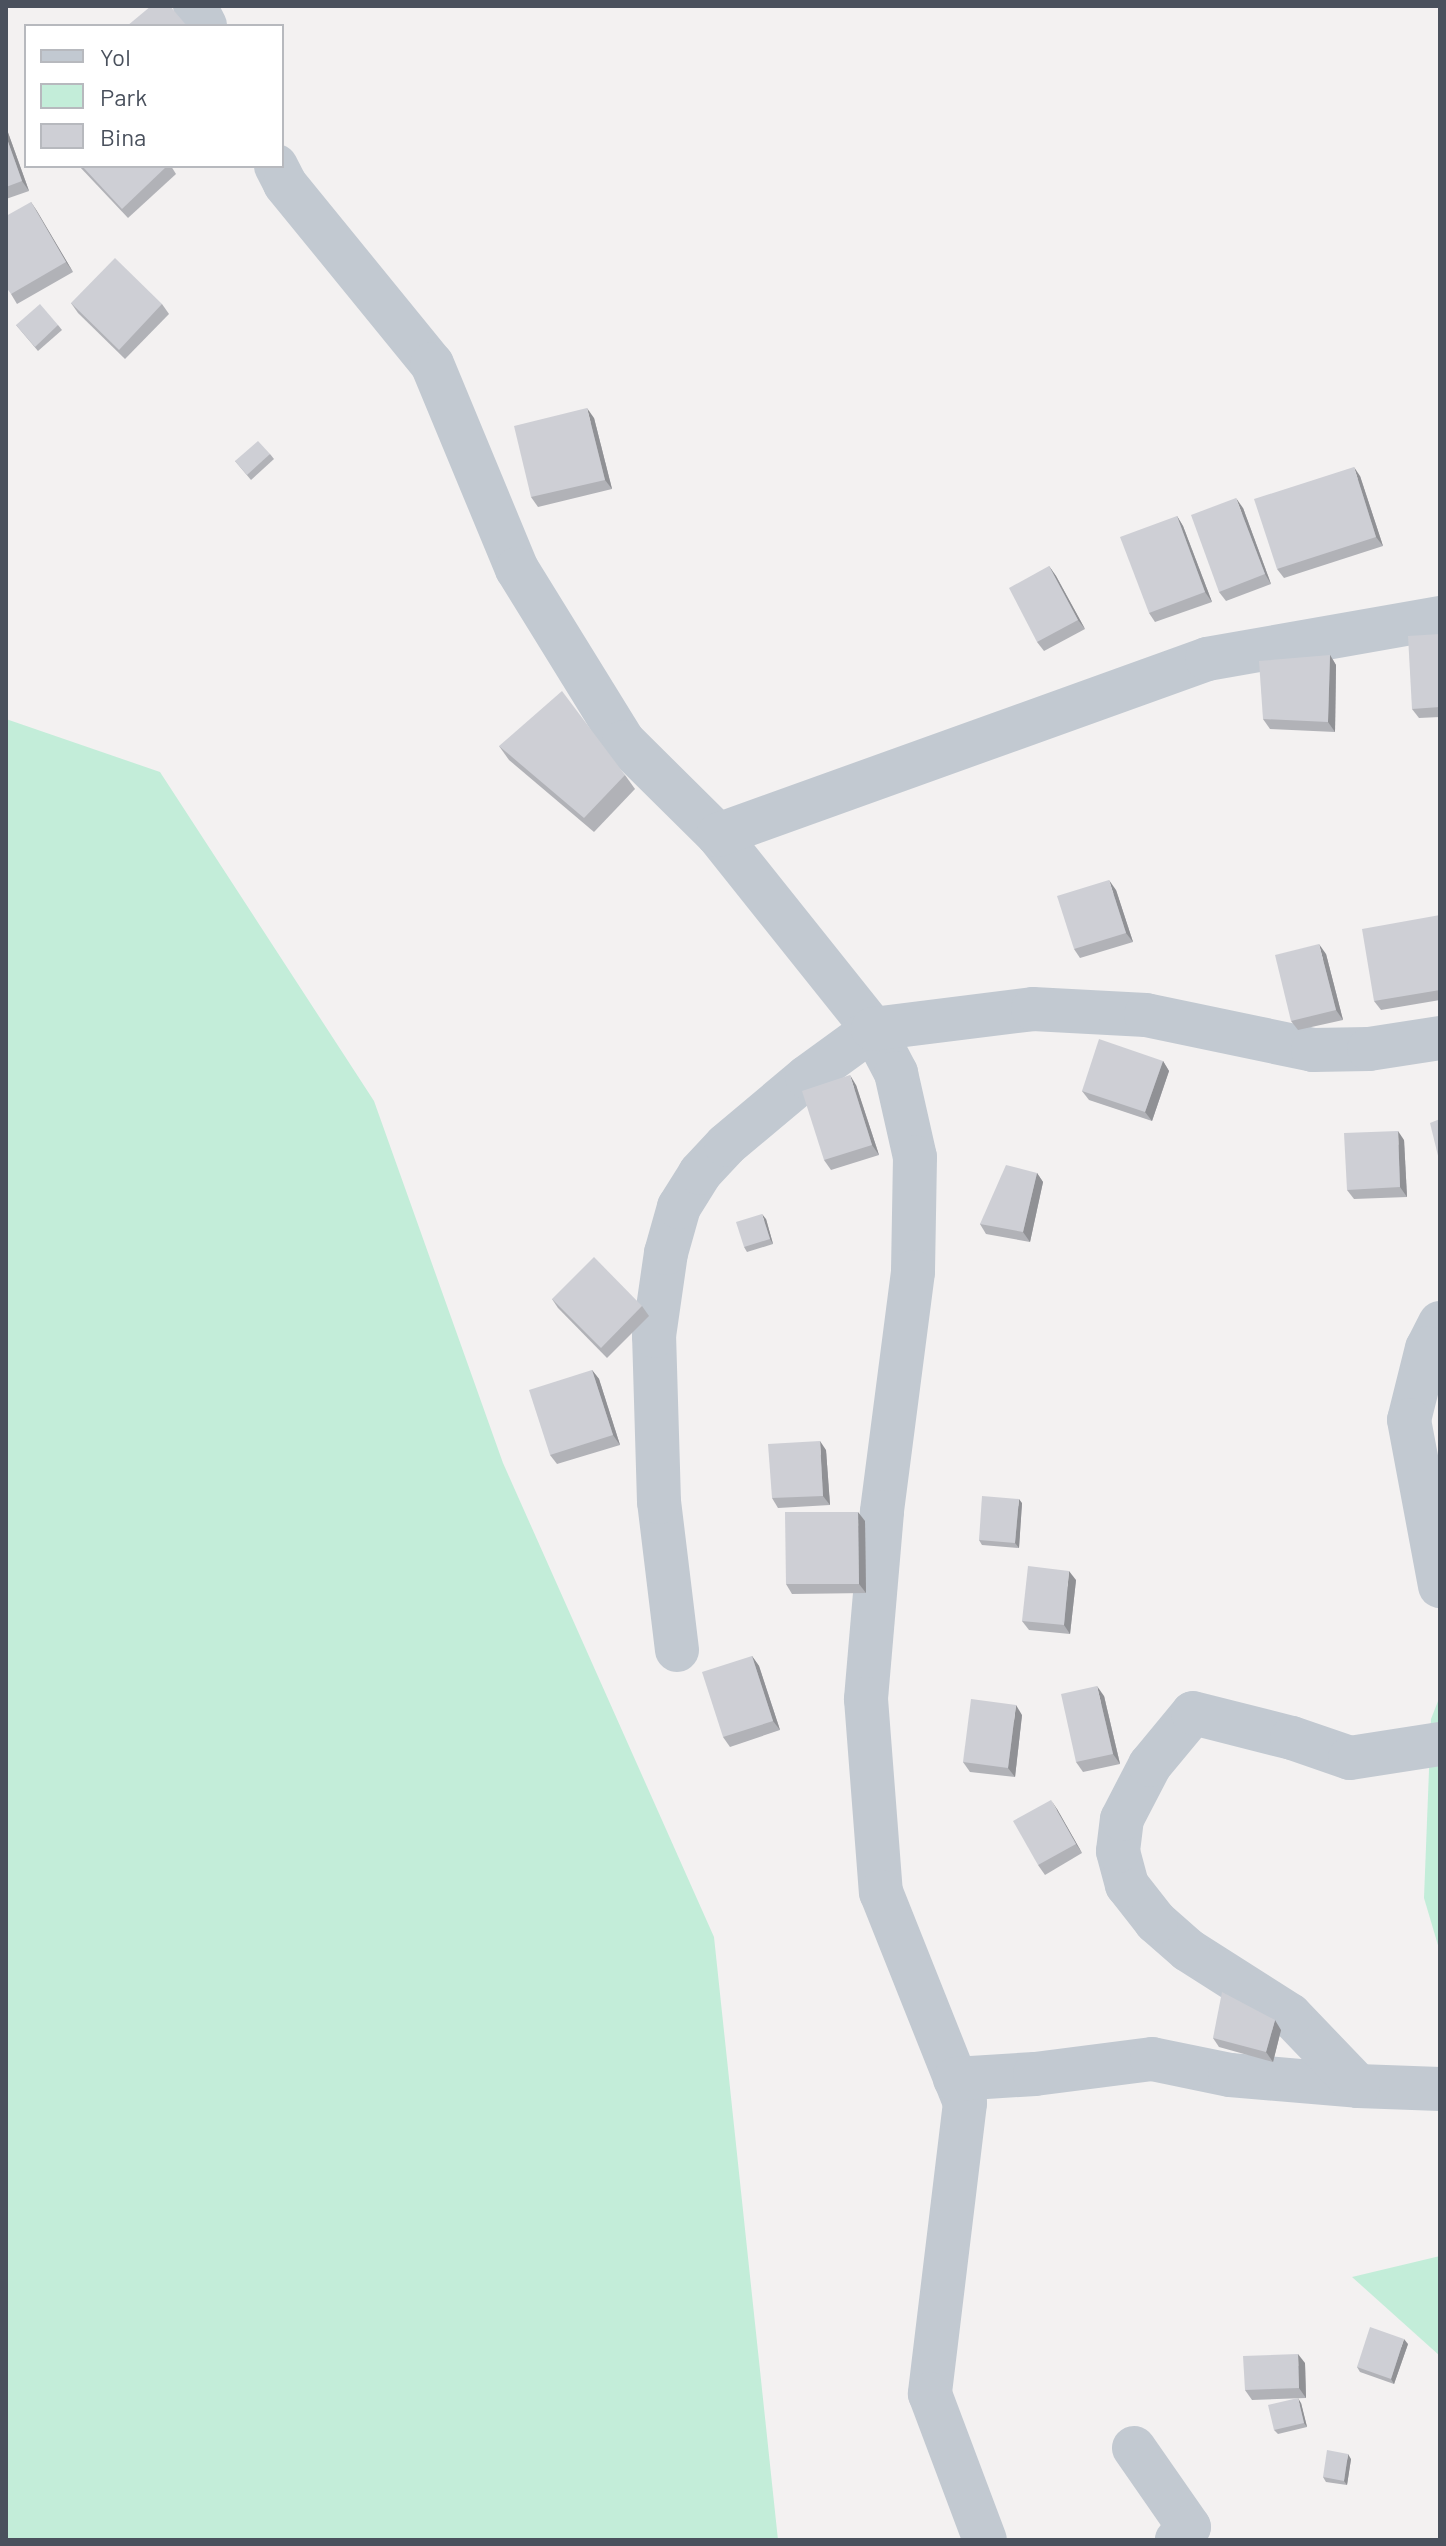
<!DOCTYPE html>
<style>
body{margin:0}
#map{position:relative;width:1446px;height:2546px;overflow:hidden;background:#f3f1f1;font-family:Barlow,sans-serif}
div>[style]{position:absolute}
.green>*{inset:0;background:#c3edd9}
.minor>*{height:44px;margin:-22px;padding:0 22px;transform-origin:22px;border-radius:22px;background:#c2c9d1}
.wall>*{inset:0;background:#b1b2b7}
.shaded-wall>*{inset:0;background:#909195}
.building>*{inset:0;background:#cecfd5}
span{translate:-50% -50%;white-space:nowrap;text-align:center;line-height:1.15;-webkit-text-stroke:8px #fff;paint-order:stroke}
.frame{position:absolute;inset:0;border:8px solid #4a515d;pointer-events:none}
.legend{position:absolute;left:24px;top:24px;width:260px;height:144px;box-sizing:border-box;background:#fff;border:2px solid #b7b9be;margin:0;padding:10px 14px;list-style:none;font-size:24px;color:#4a515d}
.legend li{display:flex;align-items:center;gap:16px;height:40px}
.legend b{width:40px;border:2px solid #b7b9be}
</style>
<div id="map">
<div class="green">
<i style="clip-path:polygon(6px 719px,160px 772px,374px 1101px,503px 1463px,714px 1937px,778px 2540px,6px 2540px)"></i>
<i style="clip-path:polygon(1440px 1696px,1440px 1952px,1424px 1898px,1431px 1719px)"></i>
<i style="clip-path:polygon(1440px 2256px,1440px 2356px,1352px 2277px)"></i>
</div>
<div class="minor">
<i style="left:195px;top:6px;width:22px;rotate:63deg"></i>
<i style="left:276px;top:166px;width:20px;rotate:63deg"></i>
<i style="left:285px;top:184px;width:232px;rotate:50.8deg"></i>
<i style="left:432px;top:364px;width:222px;rotate:67.5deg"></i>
<i style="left:517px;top:569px;width:203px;rotate:58.3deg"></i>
<i style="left:624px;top:742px;width:132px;rotate:44.7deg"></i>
<i style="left:718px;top:835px;width:248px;rotate:51.4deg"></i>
<i style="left:873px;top:1029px;width:50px;rotate:62.4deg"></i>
<i style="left:896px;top:1073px;width:86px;rotate:77.3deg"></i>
<i style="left:915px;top:1157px;width:115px;rotate:91deg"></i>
<i style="left:913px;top:1272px;width:242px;rotate:97.4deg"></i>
<i style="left:882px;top:1512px;width:188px;rotate:94.9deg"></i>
<i style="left:866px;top:1699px;width:194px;rotate:85.6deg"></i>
<i style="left:881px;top:1892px;width:227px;rotate:68.3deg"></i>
<i style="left:965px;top:2103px;width:293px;rotate:96.9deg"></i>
<i style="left:930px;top:2394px;width:156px;rotate:69.4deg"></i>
<i style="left:718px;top:835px;width:520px;rotate:-19.79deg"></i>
<i style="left:1207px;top:659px;width:237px;rotate:-10deg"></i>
<i style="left:1440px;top:1323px;width:28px;rotate:117deg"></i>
<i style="left:1427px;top:1348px;width:74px;rotate:104deg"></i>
<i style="left:1409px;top:1420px;width:169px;rotate:79.4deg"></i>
<i style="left:677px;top:1650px;width:149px;rotate:-96.9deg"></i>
<i style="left:659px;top:1502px;width:166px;rotate:-91.7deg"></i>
<i style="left:654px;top:1336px;width:84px;rotate:-81.8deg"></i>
<i style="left:666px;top:1253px;width:48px;rotate:-74.2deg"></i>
<i style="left:679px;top:1207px;width:40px;rotate:-58deg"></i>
<i style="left:700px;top:1173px;width:38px;rotate:-47deg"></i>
<i style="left:726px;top:1145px;width:106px;rotate:-40deg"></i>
<i style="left:807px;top:1077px;width:82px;rotate:-36deg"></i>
<i style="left:873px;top:1029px;width:161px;rotate:-7.1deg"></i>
<i style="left:1033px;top:1009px;width:113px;rotate:3deg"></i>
<i style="left:1146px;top:1015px;width:171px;rotate:11.8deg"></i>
<i style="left:1313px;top:1050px;width:56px;rotate:-1deg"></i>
<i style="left:1369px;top:1049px;width:72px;rotate:-8.8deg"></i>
<i style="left:955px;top:2079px;width:80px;rotate:-3.6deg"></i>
<i style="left:1035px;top:2074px;width:118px;rotate:-7.3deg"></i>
<i style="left:1152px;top:2059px;width:80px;rotate:11.6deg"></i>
<i style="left:1230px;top:2075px;width:128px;rotate:4.9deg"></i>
<i style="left:1358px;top:2086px;width:82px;rotate:2.1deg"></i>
<i style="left:1358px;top:2086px;width:98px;rotate:-133.8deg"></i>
<i style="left:1290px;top:2015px;width:121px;rotate:-147.5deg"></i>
<i style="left:1188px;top:1950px;width:43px;rotate:-138.8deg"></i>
<i style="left:1156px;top:1922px;width:47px;rotate:-128.1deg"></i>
<i style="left:1127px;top:1885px;width:35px;rotate:-105deg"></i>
<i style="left:1118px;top:1851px;width:32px;rotate:-83deg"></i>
<i style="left:1122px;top:1819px;width:61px;rotate:-62.6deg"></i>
<i style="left:1150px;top:1765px;width:67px;rotate:-50.4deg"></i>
<i style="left:1193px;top:1713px;width:102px;rotate:14.2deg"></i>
<i style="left:1292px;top:1738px;width:61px;rotate:19deg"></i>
<i style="left:1350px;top:1758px;width:91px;rotate:-8.8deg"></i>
<i style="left:1134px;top:2448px;width:96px;rotate:55.2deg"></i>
<i style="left:1189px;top:2527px;width:18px;rotate:133deg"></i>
</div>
<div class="wall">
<i style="clip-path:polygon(6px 127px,29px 191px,6px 199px)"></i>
<i style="clip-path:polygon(79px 166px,171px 166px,176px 174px,128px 218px)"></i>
<i style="clip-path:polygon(31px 202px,73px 272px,17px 304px,11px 294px)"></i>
<i style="clip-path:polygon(71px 303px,162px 304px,169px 314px,125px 359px,78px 313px)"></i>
<i style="clip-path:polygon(16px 325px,58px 325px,62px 330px,38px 351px)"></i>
<i style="clip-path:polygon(594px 418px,612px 489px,538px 507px,531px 497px)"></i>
<i style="clip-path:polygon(270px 454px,274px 459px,251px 480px,235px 461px)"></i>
<i style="clip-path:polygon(1360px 476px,1383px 546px,1284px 578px,1277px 569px)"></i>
<i style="clip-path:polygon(1243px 508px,1271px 584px,1226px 601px,1219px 592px)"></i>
<i style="clip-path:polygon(1177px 516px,1183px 526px,1212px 602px,1155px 622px,1149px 613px)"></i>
<i style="clip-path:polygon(1049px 566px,1056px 576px,1085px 629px,1044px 651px,1037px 642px)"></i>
<i style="clip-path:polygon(1440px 634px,1440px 717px,1419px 718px,1412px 709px)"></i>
<i style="clip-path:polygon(1330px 655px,1336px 665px,1335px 732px,1270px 729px,1263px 719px)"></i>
<i style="clip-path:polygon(499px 746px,625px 775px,635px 789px,594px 832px,509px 760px)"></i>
<i style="clip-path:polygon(1116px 890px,1133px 942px,1080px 958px,1074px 949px)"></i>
<i style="clip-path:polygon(1440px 915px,1440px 1000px,1381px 1010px,1374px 1001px)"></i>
<i style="clip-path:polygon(1326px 954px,1343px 1020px,1298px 1030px,1291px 1021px)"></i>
<i style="clip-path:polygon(1163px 1061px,1169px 1071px,1152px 1121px,1089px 1100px,1082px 1091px)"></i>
<i style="clip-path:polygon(856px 1085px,879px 1155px,831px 1170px,824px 1160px)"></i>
<i style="clip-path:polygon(1404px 1140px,1407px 1197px,1354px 1199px,1347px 1190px)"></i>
<i style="clip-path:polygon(1037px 1173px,1043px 1182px,1030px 1242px,986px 1234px,980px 1224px)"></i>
<i style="clip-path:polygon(766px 1219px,773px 1244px,747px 1252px,744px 1247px)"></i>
<i style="clip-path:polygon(552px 1299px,642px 1306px,649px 1316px,607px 1358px,558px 1308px)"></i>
<i style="clip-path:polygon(592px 1370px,599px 1379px,620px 1445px,557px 1464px,550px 1455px)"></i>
<i style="clip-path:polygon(826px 1450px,830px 1505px,778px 1508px,772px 1498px)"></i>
<i style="clip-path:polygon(1022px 1503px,1019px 1548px,982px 1545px,979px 1540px)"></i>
<i style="clip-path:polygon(865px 1521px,866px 1593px,792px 1594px,786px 1584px)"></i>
<i style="clip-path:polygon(1076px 1580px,1070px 1634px,1029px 1630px,1022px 1621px)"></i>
<i style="clip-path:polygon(752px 1656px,759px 1666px,780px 1730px,730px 1747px,723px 1737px)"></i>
<i style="clip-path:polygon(1104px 1696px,1120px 1764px,1083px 1772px,1076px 1762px)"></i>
<i style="clip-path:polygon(1022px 1715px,1015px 1777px,970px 1772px,963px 1762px)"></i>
<i style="clip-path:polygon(1057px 1809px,1082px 1853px,1045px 1875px,1038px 1865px)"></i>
<i style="clip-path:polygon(1281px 2030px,1273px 2062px,1219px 2047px,1213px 2038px)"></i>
<i style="clip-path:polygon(1408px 2344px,1394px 2384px,1360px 2372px,1357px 2367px)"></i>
<i style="clip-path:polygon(1305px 2363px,1306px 2398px,1252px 2400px,1245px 2390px)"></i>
<i style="clip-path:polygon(1301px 2403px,1307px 2427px,1278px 2434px,1274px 2430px)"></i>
<i style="clip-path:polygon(1351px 2459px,1347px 2485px,1326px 2482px,1323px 2477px)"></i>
</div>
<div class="shaded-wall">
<i style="clip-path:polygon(6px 127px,29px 191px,22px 181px,6px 136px)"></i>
<i style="clip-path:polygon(31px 202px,37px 211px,73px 272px,66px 262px)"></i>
<i style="clip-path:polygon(587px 408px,594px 418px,612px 489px,605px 480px)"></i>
<i style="clip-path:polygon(1354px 467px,1360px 476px,1383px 546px,1376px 537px)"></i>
<i style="clip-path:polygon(1236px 498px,1243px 508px,1271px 584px,1265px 574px)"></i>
<i style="clip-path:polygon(1177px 516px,1183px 526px,1212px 602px,1205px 592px)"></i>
<i style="clip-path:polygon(1049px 566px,1056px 576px,1085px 629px,1078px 620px)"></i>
<i style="clip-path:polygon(1330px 655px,1336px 665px,1335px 732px,1328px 722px)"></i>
<i style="clip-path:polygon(1109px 880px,1116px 890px,1133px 942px,1126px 933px)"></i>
<i style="clip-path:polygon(1319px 944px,1326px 954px,1343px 1020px,1336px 1010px)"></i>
<i style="clip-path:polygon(1163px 1061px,1169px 1071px,1152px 1121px,1145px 1112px)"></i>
<i style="clip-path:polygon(850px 1075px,856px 1085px,879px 1155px,872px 1145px)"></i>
<i style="clip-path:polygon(1398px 1131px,1404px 1140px,1407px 1197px,1400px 1187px)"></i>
<i style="clip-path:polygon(1037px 1173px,1043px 1182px,1030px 1242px,1023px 1232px)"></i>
<i style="clip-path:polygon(762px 1214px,766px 1219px,773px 1244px,770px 1239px)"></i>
<i style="clip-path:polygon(592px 1370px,599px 1379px,620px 1445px,613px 1435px)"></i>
<i style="clip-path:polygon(820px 1441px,826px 1450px,830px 1505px,823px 1496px)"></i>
<i style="clip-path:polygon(1019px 1499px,1022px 1503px,1019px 1548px,1015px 1543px)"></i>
<i style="clip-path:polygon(858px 1512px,865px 1521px,866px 1593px,859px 1584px)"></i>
<i style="clip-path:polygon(1069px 1571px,1076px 1580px,1070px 1634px,1064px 1625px)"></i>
<i style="clip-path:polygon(752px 1656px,759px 1666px,780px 1730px,773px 1721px)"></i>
<i style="clip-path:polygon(1097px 1686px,1104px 1696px,1120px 1764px,1113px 1754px)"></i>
<i style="clip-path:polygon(1016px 1705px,1022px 1715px,1015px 1777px,1008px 1768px)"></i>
<i style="clip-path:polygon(1051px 1800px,1057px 1809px,1082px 1853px,1076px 1844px)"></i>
<i style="clip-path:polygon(1275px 2020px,1281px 2030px,1273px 2062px,1266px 2052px)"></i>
<i style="clip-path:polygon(1404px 2339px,1408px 2344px,1394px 2384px,1391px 2379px)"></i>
<i style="clip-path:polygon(1298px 2354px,1305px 2363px,1306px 2398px,1299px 2388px)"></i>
<i style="clip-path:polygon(1298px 2398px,1301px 2403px,1307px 2427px,1304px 2423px)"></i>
<i style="clip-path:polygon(1348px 2454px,1351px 2459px,1347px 2485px,1344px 2481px)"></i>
</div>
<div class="building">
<i style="clip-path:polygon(151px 6px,170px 6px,187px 26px,127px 26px)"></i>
<i style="clip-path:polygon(6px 136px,22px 181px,6px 187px)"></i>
<i style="clip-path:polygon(82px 166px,167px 166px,122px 209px)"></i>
<i style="clip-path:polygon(31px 202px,66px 262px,11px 294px,6px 287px,6px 216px)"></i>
<i style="clip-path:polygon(115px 258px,162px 304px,119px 350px,71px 303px)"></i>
<i style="clip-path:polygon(40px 304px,58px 325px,35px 347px,16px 325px)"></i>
<i style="clip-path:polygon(587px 408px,605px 480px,531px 497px,514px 426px)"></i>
<i style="clip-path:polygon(258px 441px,270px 454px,247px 475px,235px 461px)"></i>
<i style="clip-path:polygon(1354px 467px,1376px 537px,1277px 569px,1254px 499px)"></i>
<i style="clip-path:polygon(1236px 498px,1265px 574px,1219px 592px,1191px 515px)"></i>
<i style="clip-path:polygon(1177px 516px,1205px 592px,1149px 613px,1120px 537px)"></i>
<i style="clip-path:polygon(1049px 566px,1078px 620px,1037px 642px,1009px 588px)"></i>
<i style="clip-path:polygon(1440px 634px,1440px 707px,1412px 709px,1408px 636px)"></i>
<i style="clip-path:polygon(1330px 655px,1328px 722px,1263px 719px,1259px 661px)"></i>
<i style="clip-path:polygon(562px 691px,625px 775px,584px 818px,499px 746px)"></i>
<i style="clip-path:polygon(1109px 880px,1126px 933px,1074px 949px,1057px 896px)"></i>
<i style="clip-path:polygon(1440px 915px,1440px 990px,1374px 1001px,1362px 929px)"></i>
<i style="clip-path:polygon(1319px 944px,1336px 1010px,1291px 1021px,1275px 955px)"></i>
<i style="clip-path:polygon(1099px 1039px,1163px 1061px,1145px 1112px,1082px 1091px)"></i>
<i style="clip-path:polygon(850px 1075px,872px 1145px,824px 1160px,802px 1091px)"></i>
<i style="clip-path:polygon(1440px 1119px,1440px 1164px,1430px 1123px)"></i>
<i style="clip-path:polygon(1398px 1131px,1400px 1187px,1347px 1190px,1344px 1133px)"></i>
<i style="clip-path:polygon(1006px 1165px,1037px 1173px,1023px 1232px,980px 1224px)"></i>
<i style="clip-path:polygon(762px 1214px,770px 1239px,744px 1247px,736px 1222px)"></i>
<i style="clip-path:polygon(594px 1257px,642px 1306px,601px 1348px,552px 1299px)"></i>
<i style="clip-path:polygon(592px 1370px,613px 1435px,550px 1455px,529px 1390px)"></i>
<i style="clip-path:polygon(820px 1441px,823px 1496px,772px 1498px,768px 1444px)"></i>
<i style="clip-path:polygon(982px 1496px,1019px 1499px,1015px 1543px,979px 1540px)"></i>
<i style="clip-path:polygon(785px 1512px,858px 1512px,859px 1584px,786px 1584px)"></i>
<i style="clip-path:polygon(1028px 1566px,1069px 1571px,1064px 1625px,1022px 1621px)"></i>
<i style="clip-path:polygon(752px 1656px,773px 1721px,723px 1737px,702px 1672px)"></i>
<i style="clip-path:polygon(1097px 1686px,1113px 1754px,1076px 1762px,1061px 1694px)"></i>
<i style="clip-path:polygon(971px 1699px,1016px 1705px,1008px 1768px,963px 1762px)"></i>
<i style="clip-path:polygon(1051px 1800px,1076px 1844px,1038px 1865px,1013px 1821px)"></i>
<i style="clip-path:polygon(1222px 1992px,1275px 2020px,1266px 2052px,1213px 2038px)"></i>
<i style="clip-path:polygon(1370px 2327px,1404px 2339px,1391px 2379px,1357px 2367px)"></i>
<i style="clip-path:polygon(1298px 2354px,1299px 2388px,1245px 2390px,1243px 2356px)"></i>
<i style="clip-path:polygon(1298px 2398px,1304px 2423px,1274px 2430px,1268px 2405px)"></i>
<i style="clip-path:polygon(1327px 2450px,1348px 2454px,1344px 2481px,1323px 2477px)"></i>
</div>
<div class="frame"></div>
<ul class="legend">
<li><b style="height:10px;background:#c2c9d1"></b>Yol</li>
<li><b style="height:22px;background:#c3edd9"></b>Park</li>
<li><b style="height:22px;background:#cecfd5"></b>Bina</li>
</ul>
</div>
